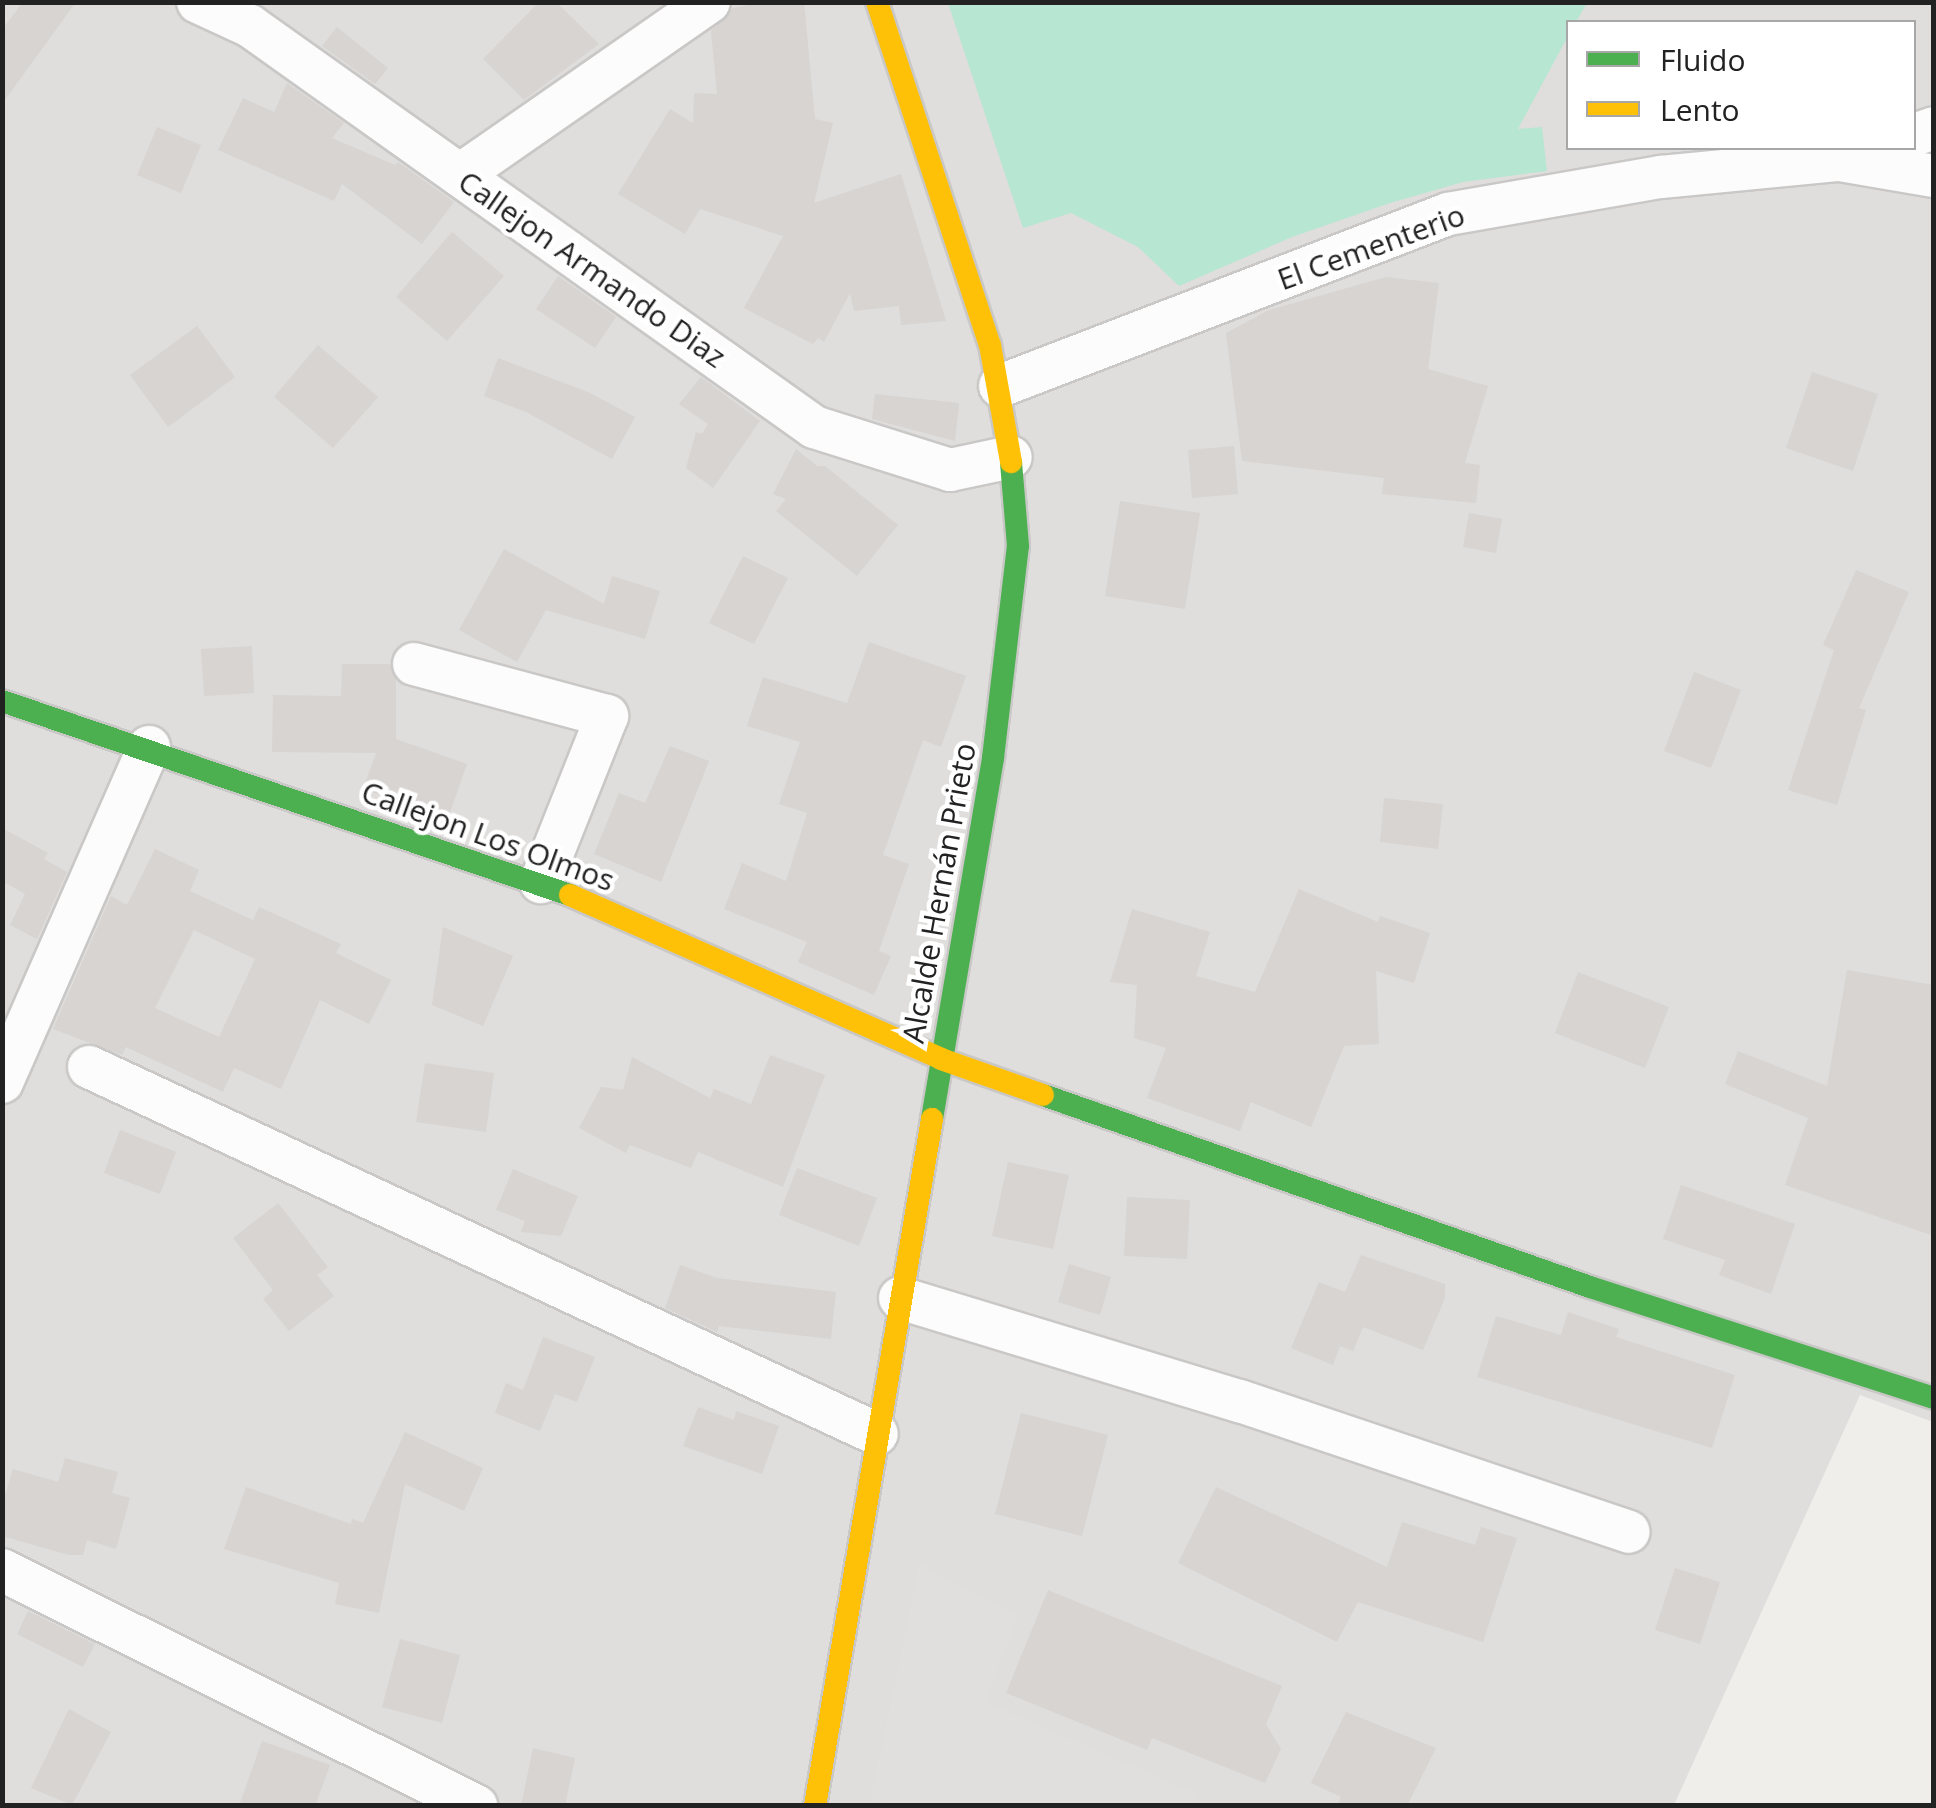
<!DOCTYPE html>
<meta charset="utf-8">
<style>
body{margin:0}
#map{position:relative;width:1936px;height:1808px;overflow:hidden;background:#f0eeeb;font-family:"Open Sans",sans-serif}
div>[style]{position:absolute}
.residential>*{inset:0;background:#dfdedc}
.pitch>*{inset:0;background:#b7e6d2}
.parking>*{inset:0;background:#e0dfde}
.building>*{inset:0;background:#d7d4d2}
.roads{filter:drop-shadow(2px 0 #c9c8c7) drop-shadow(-2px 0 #c9c8c7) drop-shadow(0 2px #c9c8c7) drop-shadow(0 -2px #c9c8c7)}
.street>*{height:42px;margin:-21px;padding:0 21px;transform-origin:21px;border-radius:21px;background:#fdfcfc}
.fast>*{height:22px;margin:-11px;padding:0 11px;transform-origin:11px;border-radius:11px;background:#4caf50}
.slow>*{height:22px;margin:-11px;padding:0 11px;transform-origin:11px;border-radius:11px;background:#ffc107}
span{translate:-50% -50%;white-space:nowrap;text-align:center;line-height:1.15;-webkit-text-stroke:9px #fff;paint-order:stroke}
.street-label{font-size:30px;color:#222}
.frame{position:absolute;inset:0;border:5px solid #222;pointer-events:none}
.legend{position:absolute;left:1566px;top:20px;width:350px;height:130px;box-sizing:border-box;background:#fff;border:2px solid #a7a7a7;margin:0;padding:12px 18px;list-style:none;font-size:30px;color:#222}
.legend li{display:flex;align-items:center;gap:20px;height:50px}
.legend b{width:50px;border:2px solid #a7a7a7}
</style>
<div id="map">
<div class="residential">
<i style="clip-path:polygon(evenodd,3px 3px,1933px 3px,1933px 1422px,1860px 1395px,1674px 1805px,3px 1806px,3px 3px,1568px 22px,1914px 22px,1914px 148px,1568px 148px,1568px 22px)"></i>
</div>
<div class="pitch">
<i style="clip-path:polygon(948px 3px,948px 2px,1587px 3px,1576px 22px,1568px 22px,1568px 36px,1518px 129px,1542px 127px,1547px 171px,1463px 182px,1390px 203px,1292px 237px,1179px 286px,1138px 247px,1071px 213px,1023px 228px)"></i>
</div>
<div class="parking">
<i style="clip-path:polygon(920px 1564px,1018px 1617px,985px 1702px,1199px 1795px,1195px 1805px,891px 1806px,871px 1798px)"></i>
</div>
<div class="building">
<i style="clip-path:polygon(23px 2px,76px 2px,2px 104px,2px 30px)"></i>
<i style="clip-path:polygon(539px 2px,556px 2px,599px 44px,524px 100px,483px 59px)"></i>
<i style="clip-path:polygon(763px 2px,804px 2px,815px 119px,833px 123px,814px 203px,901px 174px,946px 321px,901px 325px,899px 306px,854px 311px,850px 293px,824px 342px,818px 338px,813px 344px,744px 308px,783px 236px,700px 209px,685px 234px,618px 194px,670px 109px,693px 123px,694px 93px,717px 94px,711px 31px,733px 8px)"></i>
<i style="clip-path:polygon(337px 27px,388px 68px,375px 84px,322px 46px)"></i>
<i style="clip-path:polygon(287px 83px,344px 123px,332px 138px,395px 165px,398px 162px,454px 202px,422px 244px,342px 184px,334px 201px,218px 150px,243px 98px,274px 112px)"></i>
<i style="clip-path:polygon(157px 127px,201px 145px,181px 193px,137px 175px)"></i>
<i style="clip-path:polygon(452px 232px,504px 276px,447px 341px,396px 297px)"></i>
<i style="clip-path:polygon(558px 276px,616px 317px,595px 348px,536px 309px)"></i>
<i style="clip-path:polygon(1386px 277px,1439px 283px,1428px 369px,1488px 386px,1465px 463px,1480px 465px,1476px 503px,1382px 494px,1384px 478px,1242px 461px,1226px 333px,1269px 310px)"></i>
<i style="clip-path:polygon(197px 326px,235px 377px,168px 427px,130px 375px)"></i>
<i style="clip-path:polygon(318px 345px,378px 397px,333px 448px,274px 397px)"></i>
<i style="clip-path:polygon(498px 358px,588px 392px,635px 417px,612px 459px,526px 412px,484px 396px)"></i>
<i style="clip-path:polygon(1812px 372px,1878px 394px,1853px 471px,1786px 448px)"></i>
<i style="clip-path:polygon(701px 377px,760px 421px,713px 488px,686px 468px,696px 432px,702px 434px,708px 424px,679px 404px)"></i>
<i style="clip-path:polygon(875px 394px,959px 403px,955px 441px,872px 419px)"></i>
<i style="clip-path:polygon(1234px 446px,1238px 494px,1192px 498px,1188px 450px)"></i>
<i style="clip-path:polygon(796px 449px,817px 466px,825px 466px,898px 525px,857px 576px,776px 511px,786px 499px,773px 494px)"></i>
<i style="clip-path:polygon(1120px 501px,1200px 513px,1185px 609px,1105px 596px)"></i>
<i style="clip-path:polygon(1469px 513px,1502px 519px,1496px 553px,1463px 547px)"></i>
<i style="clip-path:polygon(504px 549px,604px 604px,612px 576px,660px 591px,645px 639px,546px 610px,517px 662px,459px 630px)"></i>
<i style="clip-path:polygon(743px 556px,788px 578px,754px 644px,709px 623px)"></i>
<i style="clip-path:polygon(1856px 570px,1909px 592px,1859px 708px,1866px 710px,1837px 805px,1788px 790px,1834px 650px,1823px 645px)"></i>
<i style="clip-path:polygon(869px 642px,966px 676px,941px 747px,923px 740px,883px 855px,909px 864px,879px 951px,891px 956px,874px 995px,798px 962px,807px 942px,724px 909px,742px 863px,786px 881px,807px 813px,779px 804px,800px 742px,747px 726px,763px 677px,847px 703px)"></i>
<i style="clip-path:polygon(252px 646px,254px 693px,204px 696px,201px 649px)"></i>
<i style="clip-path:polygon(342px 664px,390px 664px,396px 681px,396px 739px,467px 764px,448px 818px,363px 789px,376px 753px,272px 752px,273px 695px,341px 696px)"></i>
<i style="clip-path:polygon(1694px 672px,1741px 690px,1711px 768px,1664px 751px)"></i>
<i style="clip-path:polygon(670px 746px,709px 761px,661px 882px,594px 854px,619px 793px,645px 803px)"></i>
<i style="clip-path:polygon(1384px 798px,1443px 804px,1438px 849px,1380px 842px)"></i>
<i style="clip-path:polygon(2px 828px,48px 853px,44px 859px,67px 872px,37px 939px,10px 925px,25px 894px,2px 881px)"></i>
<i style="clip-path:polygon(evenodd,155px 849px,199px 870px,190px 891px,253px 920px,259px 907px,341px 944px,336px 953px,391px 980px,369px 1024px,320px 1000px,281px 1089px,234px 1068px,223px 1092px,126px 1047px,122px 1055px,53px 1029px,111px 896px,127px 905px,155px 849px,194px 930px,255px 959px,219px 1037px,155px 1008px,194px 930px)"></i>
<i style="clip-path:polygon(1299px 889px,1378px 922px,1380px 916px,1430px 933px,1414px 983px,1376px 971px,1379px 1044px,1344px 1046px,1311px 1127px,1251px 1102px,1240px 1131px,1147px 1098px,1166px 1048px,1134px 1038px,1137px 985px,1110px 982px,1132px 909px,1210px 932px,1196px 976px,1255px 992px)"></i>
<i style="clip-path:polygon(443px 927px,513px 956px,483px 1026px,432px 1005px)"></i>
<i style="clip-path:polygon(1847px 970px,1934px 985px,1934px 1236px,1785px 1185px,1808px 1118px,1725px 1084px,1738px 1051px,1827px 1086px)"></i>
<i style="clip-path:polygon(1578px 972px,1669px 1007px,1645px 1068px,1555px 1033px)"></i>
<i style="clip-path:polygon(770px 1055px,825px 1075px,783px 1187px,698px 1152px,691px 1168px,630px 1145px,626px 1153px,579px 1128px,601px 1087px,623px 1090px,632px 1057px,710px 1098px,714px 1089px,751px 1104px)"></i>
<i style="clip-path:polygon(425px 1063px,494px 1073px,486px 1132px,416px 1122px)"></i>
<i style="clip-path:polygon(120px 1130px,176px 1152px,160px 1194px,104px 1173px)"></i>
<i style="clip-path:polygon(1008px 1162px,1069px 1175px,1053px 1249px,992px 1236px)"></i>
<i style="clip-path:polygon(797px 1168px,877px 1198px,859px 1246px,779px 1215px)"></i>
<i style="clip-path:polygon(513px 1169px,578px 1196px,561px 1236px,521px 1232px,525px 1221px,496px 1210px)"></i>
<i style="clip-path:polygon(1681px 1185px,1795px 1224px,1771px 1294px,1719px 1275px,1725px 1260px,1663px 1239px)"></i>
<i style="clip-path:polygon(1127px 1197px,1190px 1200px,1187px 1259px,1124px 1256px)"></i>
<i style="clip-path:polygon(278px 1203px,328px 1267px,317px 1275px,334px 1296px,289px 1331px,263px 1299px,273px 1290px,233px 1238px)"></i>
<i style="clip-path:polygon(1361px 1255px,1445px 1284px,1445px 1298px,1423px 1350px,1363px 1327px,1353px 1351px,1340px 1346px,1333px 1365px,1291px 1348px,1319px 1282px,1345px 1292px)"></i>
<i style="clip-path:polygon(1069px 1264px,1111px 1277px,1100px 1315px,1058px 1302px)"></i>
<i style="clip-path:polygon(680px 1265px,717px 1278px,836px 1292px,831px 1339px,719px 1326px,717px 1332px,665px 1308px)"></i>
<i style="clip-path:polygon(1568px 1312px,1619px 1329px,1616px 1337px,1735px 1375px,1712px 1448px,1477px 1377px,1496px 1316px,1561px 1335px)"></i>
<i style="clip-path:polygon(543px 1337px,595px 1357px,577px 1402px,555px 1394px,540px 1431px,495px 1413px,506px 1383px,523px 1390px)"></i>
<i style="clip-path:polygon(698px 1407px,734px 1420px,736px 1411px,779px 1426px,762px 1474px,683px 1446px)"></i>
<i style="clip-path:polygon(1021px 1413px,1108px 1435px,1082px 1536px,995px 1514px)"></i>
<i style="clip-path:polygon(405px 1432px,483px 1468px,464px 1511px,405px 1484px,379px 1613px,335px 1604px,339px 1583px,224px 1549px,246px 1487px,351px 1524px,352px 1519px,363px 1523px)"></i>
<i style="clip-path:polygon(65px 1458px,118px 1472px,112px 1493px,130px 1498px,116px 1549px,87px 1540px,83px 1555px,69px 1555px,2px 1536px,2px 1505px,13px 1469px,58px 1482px)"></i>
<i style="clip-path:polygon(1216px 1487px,1387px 1567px,1402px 1522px,1475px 1545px,1481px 1527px,1517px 1538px,1483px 1642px,1358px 1602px,1337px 1642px,1178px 1563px)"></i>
<i style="clip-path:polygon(1675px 1568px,1720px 1582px,1700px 1644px,1655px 1630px)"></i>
<i style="clip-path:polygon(1048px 1590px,1282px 1686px,1266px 1724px,1281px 1749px,1265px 1783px,1152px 1738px,1147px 1750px,1006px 1693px)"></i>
<i style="clip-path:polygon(28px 1611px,95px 1644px,83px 1667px,17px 1634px)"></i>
<i style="clip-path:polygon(400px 1639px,460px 1655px,442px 1723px,382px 1707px)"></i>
<i style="clip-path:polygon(69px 1709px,111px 1732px,72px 1805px,31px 1788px)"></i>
<i style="clip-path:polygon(1346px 1712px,1436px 1748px,1407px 1806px,1337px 1806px,1341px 1797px,1311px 1783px)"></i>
<i style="clip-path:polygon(262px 1741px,330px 1765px,315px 1806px,239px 1806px)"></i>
<i style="clip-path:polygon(533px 1748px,575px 1758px,565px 1806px,521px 1806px)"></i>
</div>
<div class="roads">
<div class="street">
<i style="left:198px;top:2px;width:57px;rotate:24.8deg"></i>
<i style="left:250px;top:26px;width:692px;rotate:35.41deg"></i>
<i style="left:814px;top:427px;width:143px;rotate:17.5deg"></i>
<i style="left:950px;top:470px;width:62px;rotate:-12deg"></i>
<i style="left:1914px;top:135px;width:21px;rotate:-19deg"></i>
<i style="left:1840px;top:160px;width:95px;rotate:9.7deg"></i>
<i style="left:460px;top:175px;width:303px;rotate:-34.8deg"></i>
<i style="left:1000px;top:386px;width:480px;rotate:-21deg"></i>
<i style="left:1448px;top:214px;width:216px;rotate:-9.9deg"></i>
<i style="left:1661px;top:177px;width:179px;rotate:-5.5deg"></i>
<i style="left:1839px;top:160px;width:39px;rotate:-18deg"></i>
<i style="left:414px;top:664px;width:200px;rotate:15.1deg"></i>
<i style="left:607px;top:716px;width:179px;rotate:111.7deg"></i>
<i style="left:89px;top:1067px;width:869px;rotate:24.97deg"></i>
<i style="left:2px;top:1082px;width:366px;rotate:-66.3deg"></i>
<i style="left:900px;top:1298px;width:355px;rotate:16.9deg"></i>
<i style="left:1240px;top:1401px;width:410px;rotate:18.6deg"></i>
<i style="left:2px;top:1570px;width:530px;rotate:26.47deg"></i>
</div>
<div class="fast">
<i style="left:2px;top:701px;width:600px;rotate:18.86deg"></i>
<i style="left:1043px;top:1095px;width:580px;rotate:19.34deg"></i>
<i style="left:1590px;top:1287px;width:361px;rotate:17.9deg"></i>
<i style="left:932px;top:1119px;width:366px;rotate:-80.4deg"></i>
<i style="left:993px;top:758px;width:213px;rotate:-83.3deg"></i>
<i style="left:1018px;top:546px;width:84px;rotate:-94.8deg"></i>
</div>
<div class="slow">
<i style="left:877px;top:2px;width:361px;rotate:71.8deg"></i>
<i style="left:990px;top:345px;width:119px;rotate:79.8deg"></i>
<i style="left:570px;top:895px;width:406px;rotate:23.8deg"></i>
<i style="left:941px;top:1059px;width:108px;rotate:19.4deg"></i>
<i style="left:815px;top:1806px;width:697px;rotate:-80.33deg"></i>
</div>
</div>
<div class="street-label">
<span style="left:1371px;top:247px;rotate:-20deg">El Cementerio</span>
<span style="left:592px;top:269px;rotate:35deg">Callejon Armando Diaz</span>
<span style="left:488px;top:836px;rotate:20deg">Callejon Los Olmos</span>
<span style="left:939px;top:893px;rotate:-80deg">Alcalde Hernán Prieto</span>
</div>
<div class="frame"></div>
<ul class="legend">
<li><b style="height:12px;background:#4caf50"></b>Fluido</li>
<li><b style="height:12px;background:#ffc107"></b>Lento</li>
</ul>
</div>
